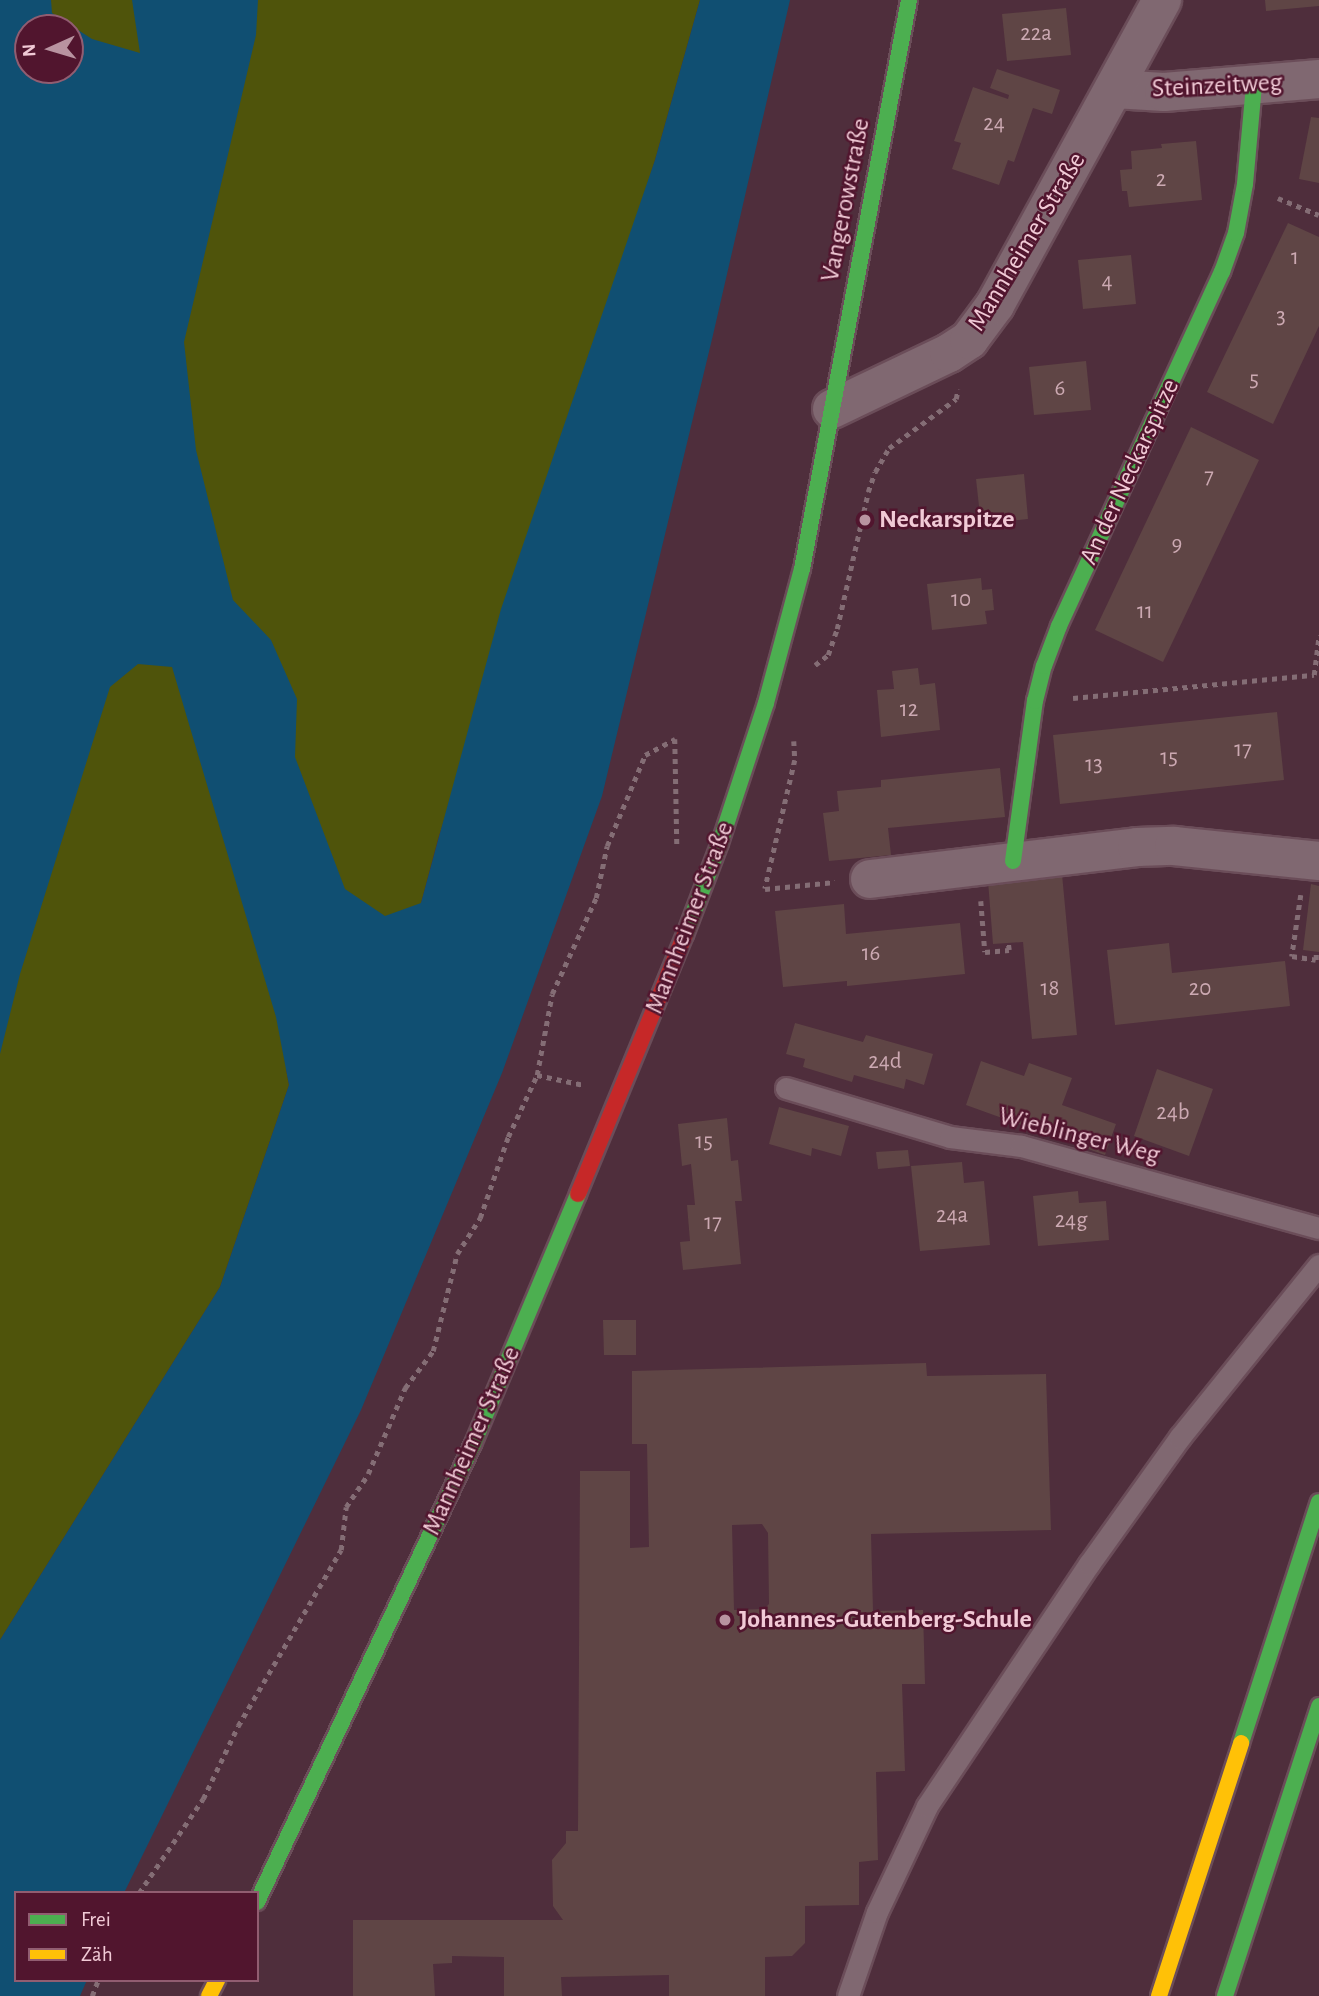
<!DOCTYPE html>
<meta charset="utf-8">
<style>
body{margin:0}
#map{position:relative;width:1319px;height:1996px;overflow:hidden;background:#4f2e3c;font-family:"Alegreya Sans",sans-serif}
div>[style]{position:absolute}
.green>*{inset:0;background:#4f540b}
.water>*{inset:0;background:#104f72}
.building>*{inset:0;background:#5f4545}
.path>*{height:4.5px;margin-top:-2.25px;transform-origin:0;background:repeating-linear-gradient(90deg,#846d75 0 5px,transparent 0 10px)}
.roads{filter:drop-shadow(2px 0 #6b4d59) drop-shadow(-2px 0 #6b4d59) drop-shadow(0 2px #6b4d59) drop-shadow(0 -2px #6b4d59)}
.lane>*{height:21px;margin:-10.5px;padding:0 10.5px;transform-origin:10.5px;border-radius:10.5px;background:#806871}
.street>*{height:38px;margin:-19px;padding:0 19px;transform-origin:19px;border-radius:19px;background:#806871}
.fast>*{height:16px;margin:-8px;padding:0 8px;transform-origin:8px;border-radius:8px;background:#4caf50}
.slow>*{height:16px;margin:-8px;padding:0 8px;transform-origin:8px;border-radius:8px;background:#ffc107}
.jam>*{height:16px;margin:-8px;padding:0 8px;transform-origin:8px;border-radius:8px;background:#c62828}
.dots>*{width:19px;height:19px;translate:-50% -50%;box-sizing:border-box;border:4px solid #51152e;border-radius:50%}
span{translate:-50% -50%;white-space:nowrap;text-align:center;line-height:1.15;-webkit-text-stroke:5px #51152e;paint-order:stroke}
.number-label{font-size:23px;color:#cca9b2}
.number-label span{-webkit-text-stroke-width:0}
.street-label{font-size:26px;color:#f1cad6}
.poi-label{font-size:26px;color:#f1cad6;font-weight:700}
.left{translate:0 -50%;text-align:left}
.legend{position:absolute;left:14px;top:1891px;width:245px;height:91px;box-sizing:border-box;background:#51152e;border:2px solid #915d71;margin:0;padding:9px 12px;list-style:none;font-size:21px;color:#f1cad6}
.legend li{display:flex;align-items:center;gap:14px;height:35px}
.legend b{width:35px;border:2px solid #915d71}
.north{position:absolute;left:14px;top:14px;width:70px;height:70px;box-sizing:border-box;background:#51152e;border:2px solid #915d71;border-radius:50%;rotate:266deg;font-size:19px;font-weight:700;line-height:28px;text-align:center;color:#f1cad6}
.north::after{content:'';display:block;margin:auto;width:24px;height:32px;background:#b893a0;clip-path:polygon(50% 0,100% 100%,50% 72%,0 100%)}
</style>
<div id="map">
<div class="green">
<i style="clip-path:polygon(evenodd,0 0,700px 0,655px 160px,438px 839px,421px 903px,286px 1069px,289px 1085px,220px 1287px,0 1640px,0 0,28px 28px,70px 28px,70px 70px,28px 70px,28px 28px)"></i>
</div>
<div class="water">
<i style="clip-path:polygon(evenodd,0 0,51px 0,52px 13px,92px 39px,140px 53px,132px 0,258px 0,256px 35px,184px 342px,196px 450px,233px 600px,271px 640px,297px 699px,295px 757px,345px 889px,385px 916px,421px 903px,501px 609px,655px 160px,700px 0,790px 0,713px 335px,602px 796px,502px 1073px,361px 1410px,124px 1893px,16px 1893px,16px 1980px,87px 1980px,80px 1996px,0 1996px,0 1640px,220px 1287px,289px 1085px,276px 1017px,172px 667px,138px 664px,110px 687px,20px 974px,0 1054px,0 0,28px 28px,70px 28px,70px 70px,28px 70px,28px 28px)"></i>
</div>
<div class="building">
<i style="clip-path:polygon(1265px 0,1319px 0,1319px 6px,1266px 11px)"></i>
<i style="clip-path:polygon(1066px 8px,1071px 55px,1007px 61px,1002px 14px)"></i>
<i style="clip-path:polygon(997px 69px,1060px 90px,1052px 114px,1033px 108px,1014px 162px,1008px 160px,999px 185px,952px 169px,961px 143px,954px 141px,973px 87px,1008px 99px,1009px 95px,990px 88px)"></i>
<i style="clip-path:polygon(1311px 117px,1319px 118px,1319px 183px,1299px 179px)"></i>
<i style="clip-path:polygon(1196px 141px,1202px 200px,1129px 207px,1127px 191px,1122px 191px,1120px 170px,1132px 169px,1131px 151px,1162px 148px,1161px 144px)"></i>
<i style="clip-path:polygon(1288px 223px,1319px 237px,1319px 326px,1273px 424px,1207px 392px)"></i>
<i style="clip-path:polygon(1131px 255px,1136px 304px,1083px 309px,1078px 260px)"></i>
<i style="clip-path:polygon(1086px 361px,1091px 410px,1034px 415px,1029px 367px)"></i>
<i style="clip-path:polygon(1191px 427px,1259px 460px,1163px 662px,1095px 630px)"></i>
<i style="clip-path:polygon(1024px 474px,1028px 519px,981px 524px,976px 479px)"></i>
<i style="clip-path:polygon(981px 578px,982px 590px,992px 589px,994px 610px,985px 611px,987px 624px,932px 630px,927px 584px)"></i>
<i style="clip-path:polygon(918px 668px,920px 685px,935px 683px,940px 730px,881px 737px,877px 690px,894px 689px,892px 671px)"></i>
<i style="clip-path:polygon(1277px 712px,1284px 780px,1060px 804px,1053px 735px)"></i>
<i style="clip-path:polygon(1000px 768px,1005px 817px,888px 828px,891px 855px,829px 861px,823px 813px,839px 811px,837px 791px,881px 787px,881px 780px)"></i>
<i style="clip-path:polygon(1062px 874px,1077px 1035px,1032px 1039px,1023px 942px,993px 944px,988px 881px)"></i>
<i style="clip-path:polygon(1311px 884px,1319px 886px,1319px 952px,1303px 950px)"></i>
<i style="clip-path:polygon(844px 904px,846px 934px,960px 923px,965px 974px,847px 986px,847px 981px,783px 987px,775px 911px)"></i>
<i style="clip-path:polygon(1169px 943px,1172px 973px,1285px 961px,1290px 1006px,1115px 1025px,1107px 950px)"></i>
<i style="clip-path:polygon(795px 1023px,863px 1042px,866px 1035px,933px 1054px,924px 1085px,906px 1079px,904px 1089px,854px 1075px,852px 1082px,803px 1067px,805px 1059px,786px 1054px)"></i>
<i style="clip-path:polygon(981px 1061px,1024px 1076px,1029px 1063px,1072px 1078px,1062px 1105px,1116px 1124px,1105px 1155px,966px 1105px)"></i>
<i style="clip-path:polygon(1157px 1069px,1213px 1089px,1189px 1156px,1134px 1136px)"></i>
<i style="clip-path:polygon(779px 1107px,849px 1126px,841px 1156px,812px 1148px,811px 1156px,769px 1144px)"></i>
<i style="clip-path:polygon(727px 1118px,731px 1161px,738px 1160px,742px 1201px,735px 1201px,741px 1264px,683px 1270px,680px 1242px,690px 1241px,687px 1205px,695px 1205px,691px 1164px,682px 1166px,678px 1124px)"></i>
<i style="clip-path:polygon(908px 1150px,910px 1166px,878px 1169px,876px 1152px)"></i>
<i style="clip-path:polygon(962px 1162px,964px 1183px,984px 1181px,990px 1245px,920px 1251px,911px 1166px)"></i>
<i style="clip-path:polygon(1078px 1191px,1079px 1203px,1106px 1201px,1109px 1240px,1038px 1246px,1033px 1196px)"></i>
<i style="clip-path:polygon(603px 1320px,636px 1320px,636px 1355px,604px 1355px)"></i>
<i style="clip-path:polygon(evenodd,926px 1363px,927px 1376px,1046px 1374px,1051px 1530px,871px 1534px,873px 1611px,923px 1610px,925px 1684px,902px 1684px,905px 1771px,876px 1772px,878px 1860px,859px 1862px,859px 1905px,805px 1906px,805px 1943px,792px 1956px,765px 1957px,765px 1996px,669px 1996px,669px 1975px,561px 1977px,562px 1996px,504px 1996px,504px 1957px,452px 1956px,452px 1963px,433px 1964px,435px 1996px,353px 1996px,353px 1920px,563px 1920px,553px 1906px,552px 1860px,566px 1843px,566px 1831px,578px 1831px,580px 1471px,630px 1471px,630px 1548px,649px 1547px,647px 1444px,632px 1444px,632px 1371px,926px 1363px,762px 1524px,768px 1533px,769px 1604px,764px 1609px,734px 1610px,732px 1525px,762px 1524px)"></i>
</div>
<div class="path">
<i style="left:1278px;top:198px;width:44px;rotate:22.5deg"></i>
<i style="left:815px;top:665px;width:16px;rotate:-38deg"></i>
<i style="left:828px;top:655px;width:28px;rotate:-71deg"></i>
<i style="left:837px;top:629px;width:140px;rotate:-77.2deg"></i>
<i style="left:868px;top:492px;width:21px;rotate:-71deg"></i>
<i style="left:875px;top:472px;width:28px;rotate:-60deg"></i>
<i style="left:889px;top:448px;width:83px;rotate:-36.2deg"></i>
<i style="left:956px;top:399px;width:10px;rotate:-79deg"></i>
<i style="left:1073px;top:698px;width:242px;rotate:-5.5deg"></i>
<i style="left:1314px;top:675px;width:40px;rotate:-82.9deg"></i>
<i style="left:794px;top:741px;width:19px;rotate:87deg"></i>
<i style="left:795px;top:760px;width:132px;rotate:103.1deg"></i>
<i style="left:765px;top:889px;width:70px;rotate:-5.7deg"></i>
<i style="left:1301px;top:895px;width:62px;rotate:98.4deg"></i>
<i style="left:1292px;top:956px;width:24px;rotate:9deg"></i>
<i style="left:1316px;top:960px;width:8px;rotate:-90deg"></i>
<i style="left:981px;top:901px;width:51px;rotate:85.5deg"></i>
<i style="left:985px;top:952px;width:24px;rotate:-5deg"></i>
<i style="left:1009px;top:950px;width:7px;rotate:-98deg"></i>
<i style="left:537px;top:1075px;width:48px;rotate:12deg"></i>
<i style="left:139px;top:1893px;width:114px;rotate:-55.8deg"></i>
<i style="left:203px;top:1799px;width:81px;rotate:-64.4deg"></i>
<i style="left:238px;top:1726px;width:204px;rotate:-59.7deg"></i>
<i style="left:341px;top:1550px;width:43px;rotate:-83.4deg"></i>
<i style="left:346px;top:1507px;width:40px;rotate:-56deg"></i>
<i style="left:368px;top:1474px;width:94px;rotate:-66.7deg"></i>
<i style="left:405px;top:1388px;width:46px;rotate:-52.9deg"></i>
<i style="left:433px;top:1351px;width:100px;rotate:-76.1deg"></i>
<i style="left:457px;top:1254px;width:43px;rotate:-57.4deg"></i>
<i style="left:480px;top:1218px;width:86px;rotate:-70.9deg"></i>
<i style="left:508px;top:1137px;width:68px;rotate:-64.9deg"></i>
<i style="left:537px;top:1075px;width:82px;rotate:-79.5deg"></i>
<i style="left:552px;top:994px;width:106px;rotate:-65.4deg"></i>
<i style="left:596px;top:898px;width:53px;rotate:-78.1deg"></i>
<i style="left:607px;top:846px;width:99px;rotate:-67.3deg"></i>
<i style="left:645px;top:755px;width:34px;rotate:-28deg"></i>
<i style="left:675px;top:739px;width:107px;rotate:88.9deg"></i>
<i style="left:92px;top:1996px;width:17px;rotate:-69deg"></i>
</div>
<div class="roads">
<div class="lane">
<i style="left:786px;top:1088px;width:171px;rotate:16.6deg"></i>
<i style="left:950px;top:1137px;width:72px;rotate:7.2deg"></i>
<i style="left:1021px;top:1146px;width:309px;rotate:15.4deg"></i>
<i style="left:848px;top:1996px;width:89px;rotate:-71deg"></i>
<i style="left:877px;top:1912px;width:117px;rotate:-64.7deg"></i>
<i style="left:927px;top:1806px;width:291px;rotate:-56.2deg"></i>
<i style="left:1089px;top:1564px;width:156px;rotate:-54.4deg"></i>
<i style="left:1180px;top:1437px;width:221px;rotate:-51.1deg"></i>
</div>
<div class="street">
<i style="left:1114px;top:89px;width:50px;rotate:3.4deg"></i>
<i style="left:1164px;top:92px;width:156px;rotate:-4.8deg"></i>
<i style="left:832px;top:409px;width:130px;rotate:-25.6deg"></i>
<i style="left:949px;top:353px;width:24px;rotate:-33deg"></i>
<i style="left:969px;top:340px;width:44px;rotate:-53.4deg"></i>
<i style="left:995px;top:305px;width:348px;rotate:-61.3deg"></i>
<i style="left:870px;top:879px;width:269px;rotate:-6.8deg"></i>
<i style="left:1137px;top:847px;width:37px;rotate:-2deg"></i>
<i style="left:1174px;top:846px;width:146px;rotate:5.9deg"></i>
</div>
<div class="fast">
<i style="left:1013px;top:861px;width:162px;rotate:-82.2deg"></i>
<i style="left:1035px;top:701px;width:36px;rotate:-76deg"></i>
<i style="left:1044px;top:666px;width:43px;rotate:-69.4deg"></i>
<i style="left:1059px;top:626px;width:390px;rotate:-65.3deg"></i>
<i style="left:1222px;top:272px;width:41px;rotate:-70.3deg"></i>
<i style="left:1236px;top:233px;width:50px;rotate:-79.6deg"></i>
<i style="left:1245px;top:184px;width:98px;rotate:-84.8deg"></i>
<i style="left:685px;top:935px;width:98px;rotate:-69.2deg"></i>
<i style="left:720px;top:843px;width:147px;rotate:-71.8deg"></i>
<i style="left:766px;top:703px;width:139px;rotate:-75deg"></i>
<i style="left:802px;top:569px;width:579px;rotate:-79.35deg"></i>
<i style="left:1241px;top:1743px;width:253px;rotate:-72.1deg"></i>
<i style="left:257px;top:1902px;width:506px;rotate:-64.75deg"></i>
<i style="left:473px;top:1444px;width:271px;rotate:-67.2deg"></i>
<i style="left:1225px;top:1996px;width:305px;rotate:-72deg"></i>
</div>
<div class="slow">
<i style="left:209px;top:1996px;width:18px;rotate:-63deg"></i>
<i style="left:1159px;top:1996px;width:266px;rotate:-72deg"></i>
</div>
<div class="jam">
<i style="left:578px;top:1194px;width:280px;rotate:-67.6deg"></i>
</div>
</div>
<div class="dots">
<i style="left:865px;top:520px;background:#b893a0"></i>
<i style="left:725px;top:1620px;background:#b893a0"></i>
</div>
<div class="number-label">
<span style="left:1036px;top:34px">22a</span>
<span style="left:994px;top:124px">24</span>
<span style="left:1161px;top:180px">2</span>
<span style="left:1295px;top:258px">1</span>
<span style="left:1107px;top:282px">4</span>
<span style="left:1281px;top:317px">3</span>
<span style="left:1254px;top:380px">5</span>
<span style="left:1060px;top:389px">6</span>
<span style="left:1209px;top:477px">7</span>
<span style="left:1177px;top:545px">9</span>
<span style="left:961px;top:600px">10</span>
<span style="left:1145px;top:612px">11</span>
<span style="left:909px;top:710px">12</span>
<span style="left:1243px;top:750px">17</span>
<span style="left:1169px;top:758px">15</span>
<span style="left:1094px;top:765px">13</span>
<span style="left:871px;top:954px">16</span>
<span style="left:1050px;top:989px">18</span>
<span style="left:1200px;top:989px">20</span>
<span style="left:885px;top:1062px">24d</span>
<span style="left:1173px;top:1113px">24b</span>
<span style="left:704px;top:1142px">15</span>
<span style="left:952px;top:1216px">24a</span>
<span style="left:1071px;top:1221px">24g</span>
<span style="left:713px;top:1223px">17</span>
</div>
<div class="street-label">
<span style="left:1217px;top:86px;rotate:-3deg">Steinzeitweg</span>
<span style="left:846px;top:200px;rotate:-79deg">Vangerowstraße</span>
<span style="left:1027px;top:242px;rotate:-59deg">Mannheimer Straße</span>
<span style="left:1130px;top:472px;rotate:-65deg">An der Neckarspitze</span>
<span style="left:690px;top:918px;rotate:-69deg">Mannheimer Straße</span>
<span style="left:1079px;top:1136px;rotate:14deg">Wieblinger Weg</span>
<span style="left:472px;top:1441px;rotate:-66deg">Mannheimer Straße</span>
</div>
<div class="poi-label">
<span class="left" style="left:879px;top:520px">Neckarspitze</span>
<span class="left" style="left:739px;top:1620px">Johannes-Gutenberg-Schule</span>
</div>
<ul class="legend">
<li><b style="height:9px;background:#4caf50"></b>Frei</li>
<li><b style="height:9px;background:#ffc107"></b>Zäh</li>
</ul>
<div class="north">N</div>
</div>
